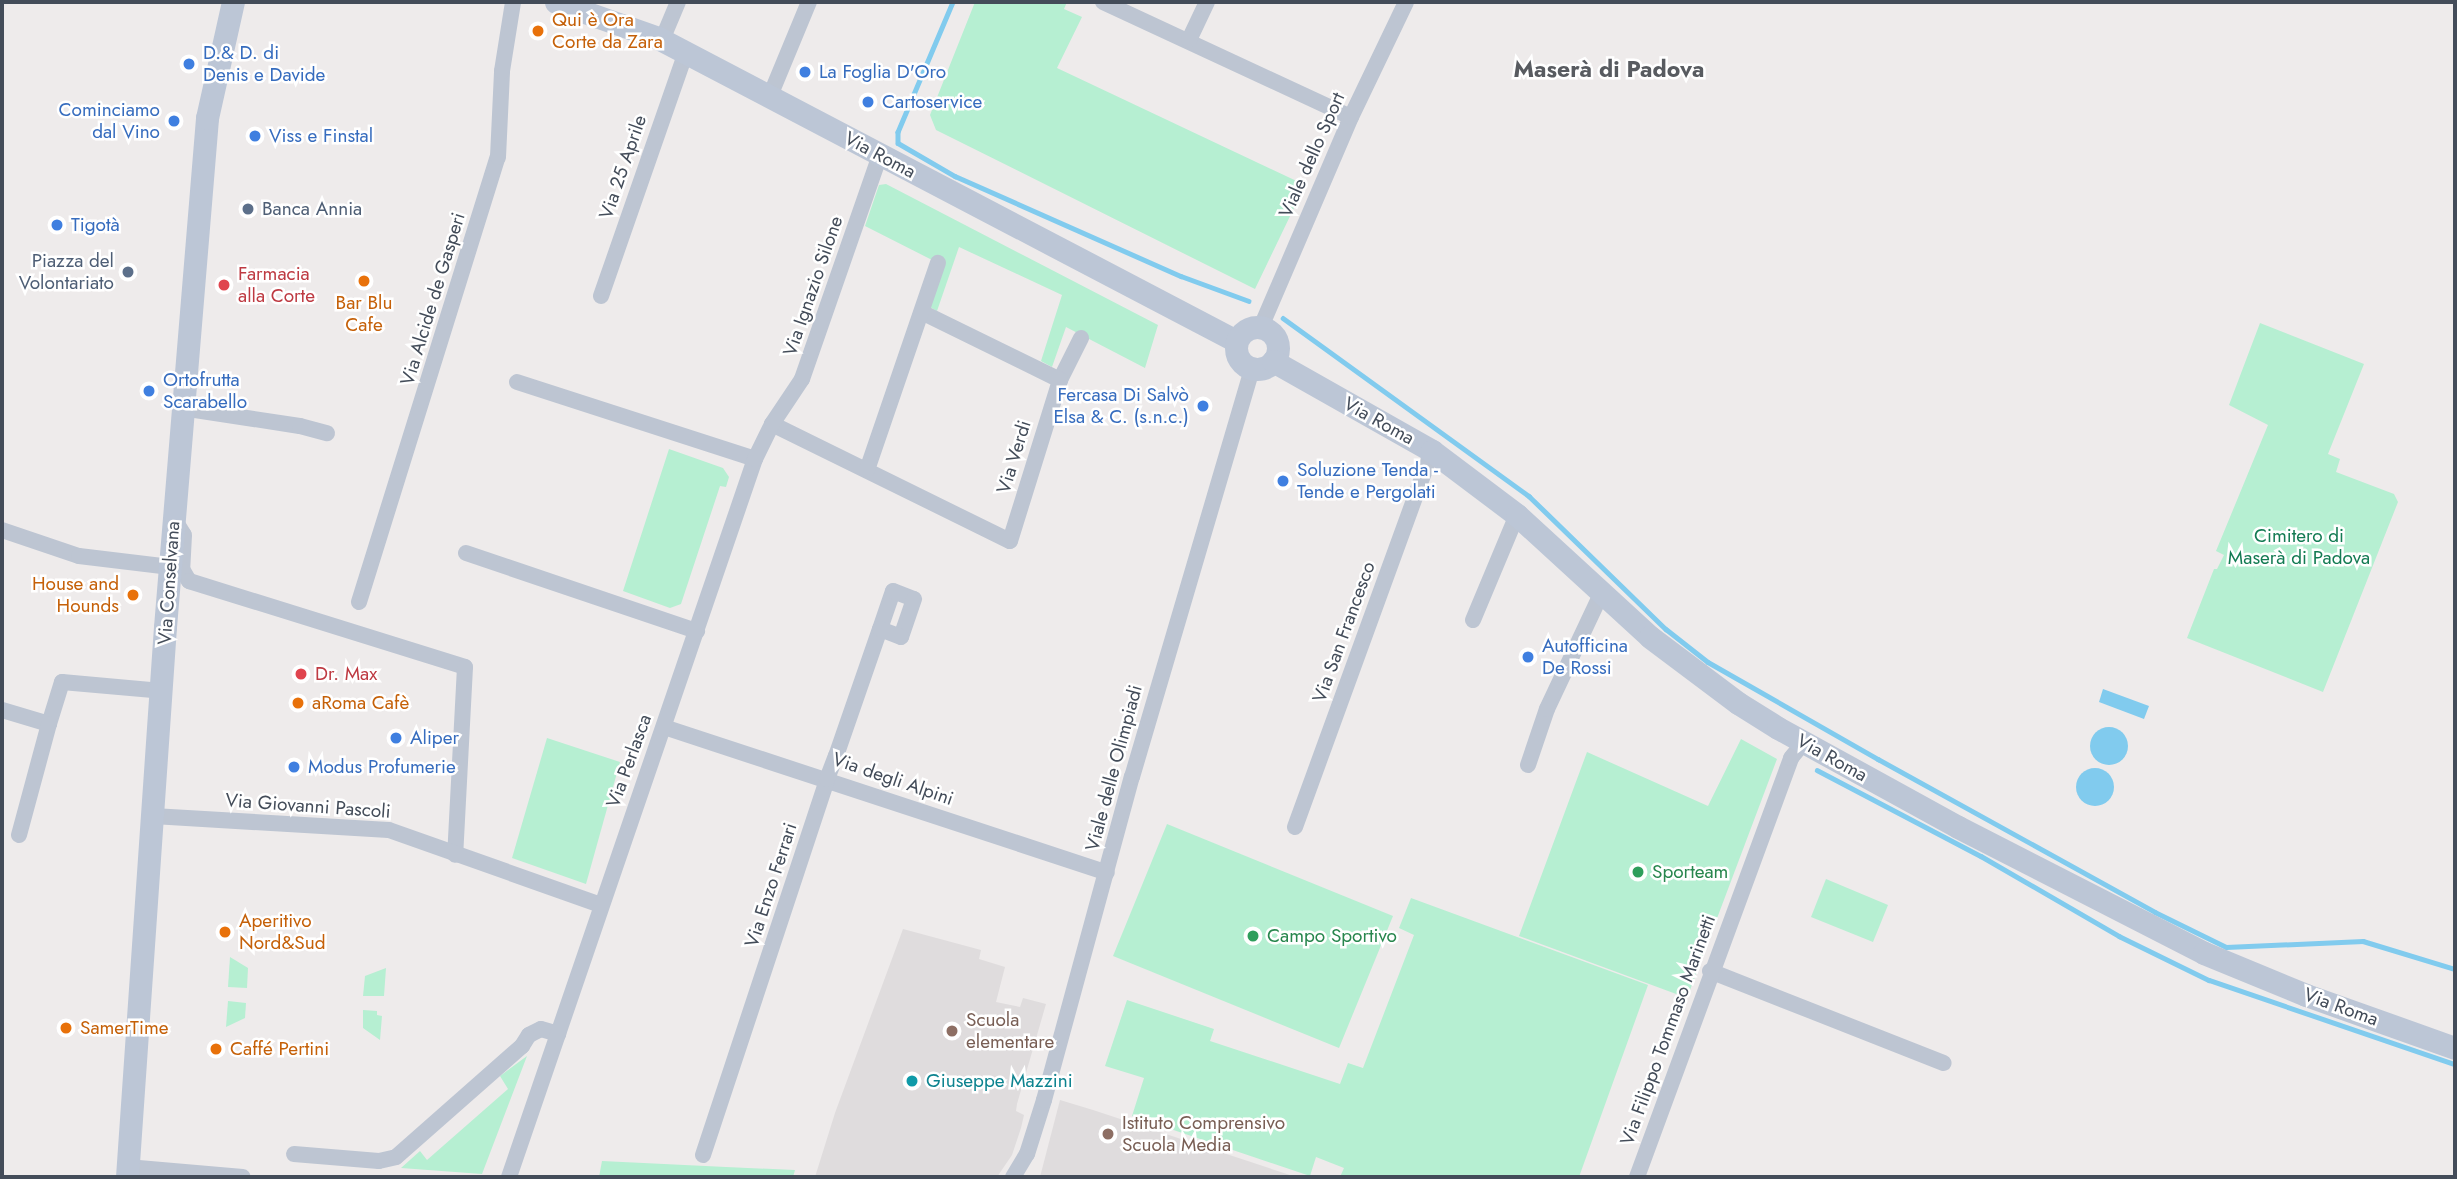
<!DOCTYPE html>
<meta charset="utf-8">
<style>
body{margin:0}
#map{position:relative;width:2457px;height:1179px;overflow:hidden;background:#eeebeb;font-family:Jost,sans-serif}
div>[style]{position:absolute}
.education>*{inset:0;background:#dfdcdd}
.green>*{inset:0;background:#b6efd2}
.water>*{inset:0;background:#81cbee}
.round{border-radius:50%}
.stream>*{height:4.5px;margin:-2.25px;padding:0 2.25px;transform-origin:2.25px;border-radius:2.25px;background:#81cbee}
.minor>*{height:16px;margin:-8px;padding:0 8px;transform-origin:8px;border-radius:8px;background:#bdc5d2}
.secondary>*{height:23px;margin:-11.5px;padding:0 11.5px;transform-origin:11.5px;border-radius:11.5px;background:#bcc6d6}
.secondary>.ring{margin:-11.5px;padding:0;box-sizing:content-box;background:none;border:23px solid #bcc6d6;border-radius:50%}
.dots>*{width:19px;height:19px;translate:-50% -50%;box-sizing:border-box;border:4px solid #fff;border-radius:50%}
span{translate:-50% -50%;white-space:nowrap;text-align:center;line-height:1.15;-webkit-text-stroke:5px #fff;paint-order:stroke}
.food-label{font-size:19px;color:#c56008}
.left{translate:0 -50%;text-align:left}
.right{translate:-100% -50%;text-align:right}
.shop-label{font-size:19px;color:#366cbe}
.street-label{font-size:19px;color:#434c59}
.service-label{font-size:19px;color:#4e5e75}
.health-label{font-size:19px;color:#be3a42}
.park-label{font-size:19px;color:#137b53}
.leisure-label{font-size:19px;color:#27864d}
.education-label{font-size:19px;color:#785e54}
.culture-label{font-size:19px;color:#0d838f}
.quarter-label{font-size:23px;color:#585b60;font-weight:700}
.frame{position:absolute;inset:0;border:4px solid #434c59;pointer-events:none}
</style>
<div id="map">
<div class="education">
<i style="clip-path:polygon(903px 929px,981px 950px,979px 959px,1005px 967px,996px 1002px,1020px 1007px,1023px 998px,1046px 1004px,1017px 1104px,1016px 1111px,1024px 1115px,1021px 1128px,1012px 1155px,997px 1177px,815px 1177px,835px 1113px)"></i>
<i style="clip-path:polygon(1060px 1100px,1093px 1110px,1296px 1177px,1040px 1177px)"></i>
</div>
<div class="green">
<i style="clip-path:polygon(975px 2px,1067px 2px,1064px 9px,1082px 17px,1057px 68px,1305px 185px,1255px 289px,936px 130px,930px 115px)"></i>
<i style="clip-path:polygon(886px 184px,1158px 325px,1145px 368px,1066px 327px,1052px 367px,1041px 361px,1062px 295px,959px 247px,937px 311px,928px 306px,938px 263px,865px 226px,879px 185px)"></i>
<i style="clip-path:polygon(2260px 323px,2364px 364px,2328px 454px,2340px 459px,2336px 472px,2394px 494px,2398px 502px,2323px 692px,2187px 638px,2214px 569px,2217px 569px,2224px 555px,2216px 551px,2268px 425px,2229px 405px)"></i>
<i style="clip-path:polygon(669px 449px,723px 468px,729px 477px,726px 487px,720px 486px,681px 604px,670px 608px,623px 591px)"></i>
<i style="clip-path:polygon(547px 738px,620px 762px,586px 884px,512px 858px)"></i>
<i style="clip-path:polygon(1741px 739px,1777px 759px,1687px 998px,1519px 936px,1587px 752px,1708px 806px)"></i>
<i style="clip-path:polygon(1167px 824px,1393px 916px,1339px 1048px,1113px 956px)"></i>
<i style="clip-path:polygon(1826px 879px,1888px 905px,1873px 942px,1811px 917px)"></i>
<i style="clip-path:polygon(1411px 898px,1648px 985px,1579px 1177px,1340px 1177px,1344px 1168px,1316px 1157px,1310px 1176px,1132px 1116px,1144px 1078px,1105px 1066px,1127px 1000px,1214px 1029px,1210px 1041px,1340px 1084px,1348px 1063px,1363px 1068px,1414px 935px,1399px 928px)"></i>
<i style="clip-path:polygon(230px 957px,248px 968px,247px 988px,228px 987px)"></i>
<i style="clip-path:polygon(386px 968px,384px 996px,363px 996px,365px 976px)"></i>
<i style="clip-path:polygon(228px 1001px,246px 1003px,245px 1018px,226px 1027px)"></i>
<i style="clip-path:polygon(363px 1010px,377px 1011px,377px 1015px,382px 1016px,380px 1040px,363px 1028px)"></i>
<i style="clip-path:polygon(527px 1056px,482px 1174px,401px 1168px,420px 1151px,427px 1160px,508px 1089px,500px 1076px)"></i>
<i style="clip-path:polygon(602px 1161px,726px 1167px,795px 1170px,793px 1177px,599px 1177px)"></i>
</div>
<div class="water">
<i style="clip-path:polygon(2103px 689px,2149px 706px,2144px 719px,2099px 702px)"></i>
<i class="round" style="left:2090px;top:727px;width:38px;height:38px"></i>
<i class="round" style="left:2076px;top:768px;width:38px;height:38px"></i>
</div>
<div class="stream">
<i style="left:953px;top:2px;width:141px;rotate:112.9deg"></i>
<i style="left:898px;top:132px;width:11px;rotate:90deg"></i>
<i style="left:898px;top:143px;width:66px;rotate:30.1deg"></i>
<i style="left:955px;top:176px;width:247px;rotate:23.9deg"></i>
<i style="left:1181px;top:276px;width:72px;rotate:20.2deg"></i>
<i style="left:1283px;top:318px;width:304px;rotate:35.9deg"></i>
<i style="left:1529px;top:496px;width:191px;rotate:44.2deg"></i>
<i style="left:1666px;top:629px;width:53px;rotate:38.2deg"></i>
<i style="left:1708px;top:662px;width:196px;rotate:29.7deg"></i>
<i style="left:1878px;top:759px;width:316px;rotate:28.9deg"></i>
<i style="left:2155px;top:912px;width:79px;rotate:26.2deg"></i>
<i style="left:2226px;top:947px;width:137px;rotate:-2.5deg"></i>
<i style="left:2363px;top:941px;width:96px;rotate:16.9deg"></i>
<i style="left:1817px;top:770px;width:185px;rotate:27.7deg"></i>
<i style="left:1981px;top:856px;width:160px;rotate:30.1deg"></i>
<i style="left:2119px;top:936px;width:100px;rotate:26.1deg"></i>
<i style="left:2209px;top:980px;width:260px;rotate:18.9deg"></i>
</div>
<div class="minor">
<i style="left:1103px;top:2px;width:273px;rotate:24.9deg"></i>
<i style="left:662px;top:40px;width:41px;rotate:-67.2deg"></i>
<i style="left:1189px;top:40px;width:42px;rotate:-64.7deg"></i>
<i style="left:770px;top:96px;width:102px;rotate:-67.5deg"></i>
<i style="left:601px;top:296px;width:258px;rotate:-70.8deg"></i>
<i style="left:1261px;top:327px;width:228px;rotate:-66.8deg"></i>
<i style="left:1351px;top:117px;width:127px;rotate:-64.4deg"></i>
<i style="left:1060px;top:380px;width:47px;rotate:-63.4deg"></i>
<i style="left:517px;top:382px;width:250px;rotate:17.9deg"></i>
<i style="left:182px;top:408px;width:119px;rotate:8.7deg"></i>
<i style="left:300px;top:426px;width:28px;rotate:15deg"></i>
<i style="left:772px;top:424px;width:265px;rotate:26.2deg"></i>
<i style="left:1010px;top:541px;width:169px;rotate:-72.7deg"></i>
<i style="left:1060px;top:380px;width:153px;rotate:-153.9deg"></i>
<i style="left:867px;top:470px;width:219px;rotate:-71.1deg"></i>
<i style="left:179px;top:527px;width:9px;rotate:58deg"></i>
<i style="left:184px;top:535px;width:34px;rotate:93deg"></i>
<i style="left:182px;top:569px;width:14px;rotate:60deg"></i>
<i style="left:189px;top:581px;width:289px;rotate:17.3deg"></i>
<i style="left:465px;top:667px;width:188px;rotate:93deg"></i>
<i style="left:2px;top:530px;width:81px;rotate:18.7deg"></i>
<i style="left:79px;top:556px;width:92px;rotate:6.9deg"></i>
<i style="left:466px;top:553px;width:244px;rotate:18.7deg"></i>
<i style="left:359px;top:602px;width:466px;rotate:-72.7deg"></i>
<i style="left:498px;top:157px;width:86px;rotate:-87.3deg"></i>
<i style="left:502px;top:71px;width:70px;rotate:-80.9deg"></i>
<i style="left:1473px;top:620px;width:114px;rotate:-67.3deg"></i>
<i style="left:2px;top:710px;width:49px;rotate:16.6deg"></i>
<i style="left:49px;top:724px;width:44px;rotate:-72.8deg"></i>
<i style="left:62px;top:682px;width:100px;rotate:5.1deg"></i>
<i style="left:664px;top:727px;width:466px;rotate:18.2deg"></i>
<i style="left:1528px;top:765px;width:59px;rotate:-71.3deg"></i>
<i style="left:1547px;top:709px;width:129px;rotate:-64.8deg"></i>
<i style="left:153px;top:816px;width:236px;rotate:3.4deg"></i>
<i style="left:389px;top:830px;width:225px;rotate:19.5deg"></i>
<i style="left:1295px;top:827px;width:400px;rotate:-70deg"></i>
<i style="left:19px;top:835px;width:115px;rotate:-74.9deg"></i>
<i style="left:1710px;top:971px;width:251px;rotate:21.5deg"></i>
<i style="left:294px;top:1154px;width:85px;rotate:4.7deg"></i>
<i style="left:379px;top:1161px;width:17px;rotate:-13deg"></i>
<i style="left:396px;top:1157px;width:168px;rotate:-41.4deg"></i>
<i style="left:522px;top:1046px;width:13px;rotate:-58deg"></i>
<i style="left:529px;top:1035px;width:13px;rotate:-27deg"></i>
<i style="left:541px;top:1029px;width:18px;rotate:16deg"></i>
<i style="left:703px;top:1155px;width:396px;rotate:-71.7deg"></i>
<i style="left:827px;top:779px;width:25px;rotate:-69deg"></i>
<i style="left:836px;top:756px;width:134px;rotate:-70.9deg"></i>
<i style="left:880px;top:629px;width:40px;rotate:-71.1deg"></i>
<i style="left:893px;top:591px;width:22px;rotate:21deg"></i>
<i style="left:914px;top:599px;width:40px;rotate:108.9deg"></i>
<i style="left:901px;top:637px;width:22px;rotate:-159deg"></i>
<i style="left:127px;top:1167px;width:116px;rotate:4.9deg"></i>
<i style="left:509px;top:1177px;width:759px;rotate:-71.09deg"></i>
<i style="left:755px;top:459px;width:39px;rotate:-64deg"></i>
<i style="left:772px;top:424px;width:54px;rotate:-56.3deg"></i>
<i style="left:802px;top:379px;width:237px;rotate:-70.8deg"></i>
<i style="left:1013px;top:1177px;width:27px;rotate:-59deg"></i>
<i style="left:1027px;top:1154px;width:57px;rotate:-72.5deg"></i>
<i style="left:1044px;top:1100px;width:335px;rotate:-74.8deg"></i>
<i style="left:1132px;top:777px;width:426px;rotate:-73.6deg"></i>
<i style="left:1637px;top:1177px;width:446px;rotate:-69.8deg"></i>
<i style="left:1791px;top:758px;width:21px;rotate:-51deg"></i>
</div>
<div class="secondary">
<i style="left:556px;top:2px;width:108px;rotate:19.4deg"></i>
<i style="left:658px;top:38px;width:653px;rotate:27.66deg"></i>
<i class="ring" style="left:1236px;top:327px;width:19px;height:19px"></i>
<i style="left:1273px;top:361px;width:183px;rotate:29.5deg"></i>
<i style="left:1432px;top:451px;width:106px;rotate:37deg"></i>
<i style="left:1517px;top:515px;width:180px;rotate:42.5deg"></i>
<i style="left:1650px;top:637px;width:110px;rotate:36.9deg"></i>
<i style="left:1738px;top:703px;width:47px;rotate:32deg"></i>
<i style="left:1778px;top:728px;width:205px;rotate:28.8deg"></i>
<i style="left:1958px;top:827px;width:276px;rotate:27.1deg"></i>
<i style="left:2204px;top:953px;width:110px;rotate:22.4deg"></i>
<i style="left:2306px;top:995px;width:158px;rotate:19.6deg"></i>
<i style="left:127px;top:1177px;width:551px;rotate:-86.05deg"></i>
<i style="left:165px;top:627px;width:511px;rotate:-85.28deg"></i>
<i style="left:207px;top:118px;width:119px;rotate:-77.4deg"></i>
</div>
<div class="dots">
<i style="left:538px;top:31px;background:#e8710a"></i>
<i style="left:189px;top:64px;background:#3f7fe0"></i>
<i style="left:805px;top:72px;background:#3f7fe0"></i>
<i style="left:868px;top:102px;background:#3f7fe0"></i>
<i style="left:174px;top:121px;background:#3f7fe0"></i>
<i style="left:255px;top:136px;background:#3f7fe0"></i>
<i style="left:248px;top:209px;background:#5c6f8a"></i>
<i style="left:57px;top:225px;background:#3f7fe0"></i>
<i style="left:128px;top:272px;background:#5c6f8a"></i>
<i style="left:364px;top:281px;background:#e8710a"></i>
<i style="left:224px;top:285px;background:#e0444e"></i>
<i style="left:149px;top:391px;background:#3f7fe0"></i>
<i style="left:1203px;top:406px;background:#3f7fe0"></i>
<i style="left:1283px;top:481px;background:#3f7fe0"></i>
<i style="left:133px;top:595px;background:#e8710a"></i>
<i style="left:1528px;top:657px;background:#3f7fe0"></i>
<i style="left:301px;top:674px;background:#e0444e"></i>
<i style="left:298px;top:703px;background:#e8710a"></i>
<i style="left:396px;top:738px;background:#3f7fe0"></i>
<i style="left:294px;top:767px;background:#3f7fe0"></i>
<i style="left:1638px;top:872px;background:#2e9e5b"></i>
<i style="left:225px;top:932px;background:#e8710a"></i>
<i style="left:1253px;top:936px;background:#2e9e5b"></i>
<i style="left:66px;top:1028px;background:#e8710a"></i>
<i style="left:952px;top:1031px;background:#8d6e63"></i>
<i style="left:216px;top:1049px;background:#e8710a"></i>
<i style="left:912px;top:1081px;background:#0f9aa8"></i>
<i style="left:1108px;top:1134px;background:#8d6e63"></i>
</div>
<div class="food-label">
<span class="left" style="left:552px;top:31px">Qui è Ora<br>Corte da Zara</span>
<span style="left:364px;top:314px">Bar Blu<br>Cafe</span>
<span class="right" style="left:119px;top:595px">House and<br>Hounds</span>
<span class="left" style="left:312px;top:703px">aRoma Cafè</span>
<span class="left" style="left:239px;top:932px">Aperitivo<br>Nord&amp;Sud</span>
<span class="left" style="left:80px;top:1028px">SamerTime</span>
<span class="left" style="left:230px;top:1049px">Caffé Pertini</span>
</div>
<div class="shop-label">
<span class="left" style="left:203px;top:64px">D.&amp; D. di<br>Denis e Davide</span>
<span class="left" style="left:819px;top:72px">La Foglia D'Oro</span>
<span class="left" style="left:882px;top:102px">Cartoservice</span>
<span class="right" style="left:160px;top:121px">Cominciamo<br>dal Vino</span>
<span class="left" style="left:269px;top:136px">Viss e Finstal</span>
<span class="left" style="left:71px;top:225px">Tigotà</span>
<span class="left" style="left:163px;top:391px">Ortofrutta<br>Scarabello</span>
<span class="right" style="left:1189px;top:406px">Fercasa Di Salvò<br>Elsa &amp; C. (s.n.c.)</span>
<span class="left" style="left:1297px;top:481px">Soluzione Tenda -<br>Tende e Pergolati</span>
<span class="left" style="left:1542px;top:657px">Autofficina<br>De Rossi</span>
<span class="left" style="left:410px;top:738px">Aliper</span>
<span class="left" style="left:308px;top:767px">Modus Profumerie</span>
</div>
<div class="street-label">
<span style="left:880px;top:155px;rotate:28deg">Via Roma</span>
<span style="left:1312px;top:155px;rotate:-66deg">Viale dello Sport</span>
<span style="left:623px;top:167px;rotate:-71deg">Via 25 Aprile</span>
<span style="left:813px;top:286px;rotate:-71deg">Via Ignazio Silone</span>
<span style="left:433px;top:299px;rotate:-73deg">Via Alcide de Gasperi</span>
<span style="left:1379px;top:421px;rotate:29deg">Via Roma</span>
<span style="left:1014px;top:457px;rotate:-73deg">Via Verdi</span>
<span style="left:169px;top:583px;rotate:-86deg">Via Conselvana</span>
<span style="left:1344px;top:632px;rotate:-70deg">Via San Francesco</span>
<span style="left:1832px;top:758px;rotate:29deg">Via Roma</span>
<span style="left:629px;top:761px;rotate:-70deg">Via Perlasca</span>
<span style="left:1114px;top:768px;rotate:-75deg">Viale delle Olimpiadi</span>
<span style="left:893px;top:779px;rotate:19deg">Via degli Alpini</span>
<span style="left:308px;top:806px;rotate:4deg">Via Giovanni Pascoli</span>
<span style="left:771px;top:885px;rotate:-72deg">Via Enzo Ferrari</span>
<span style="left:2341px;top:1007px;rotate:20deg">Via Roma</span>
<span style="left:1668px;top:1030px;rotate:-70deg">Via Filippo Tommaso Marinetti</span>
</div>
<div class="service-label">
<span class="left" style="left:262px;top:209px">Banca Annia</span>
<span class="right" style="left:114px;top:272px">Piazza del<br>Volontariato</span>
</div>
<div class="health-label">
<span class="left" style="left:238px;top:285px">Farmacia<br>alla Corte</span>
<span class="left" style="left:315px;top:674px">Dr. Max</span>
</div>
<div class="park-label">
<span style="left:2299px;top:547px">Cimitero di<br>Maserà di Padova</span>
</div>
<div class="leisure-label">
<span class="left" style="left:1652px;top:872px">Sporteam</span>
<span class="left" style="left:1267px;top:936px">Campo Sportivo</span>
</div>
<div class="education-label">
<span class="left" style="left:966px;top:1031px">Scuola<br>elementare</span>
<span class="left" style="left:1122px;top:1134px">Istituto Comprensivo<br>Scuola Media</span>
</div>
<div class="culture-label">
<span class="left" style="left:926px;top:1081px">Giuseppe Mazzini</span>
</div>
<div class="quarter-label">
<span style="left:1609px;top:69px">Maserà di Padova</span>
</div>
<div class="frame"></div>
</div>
